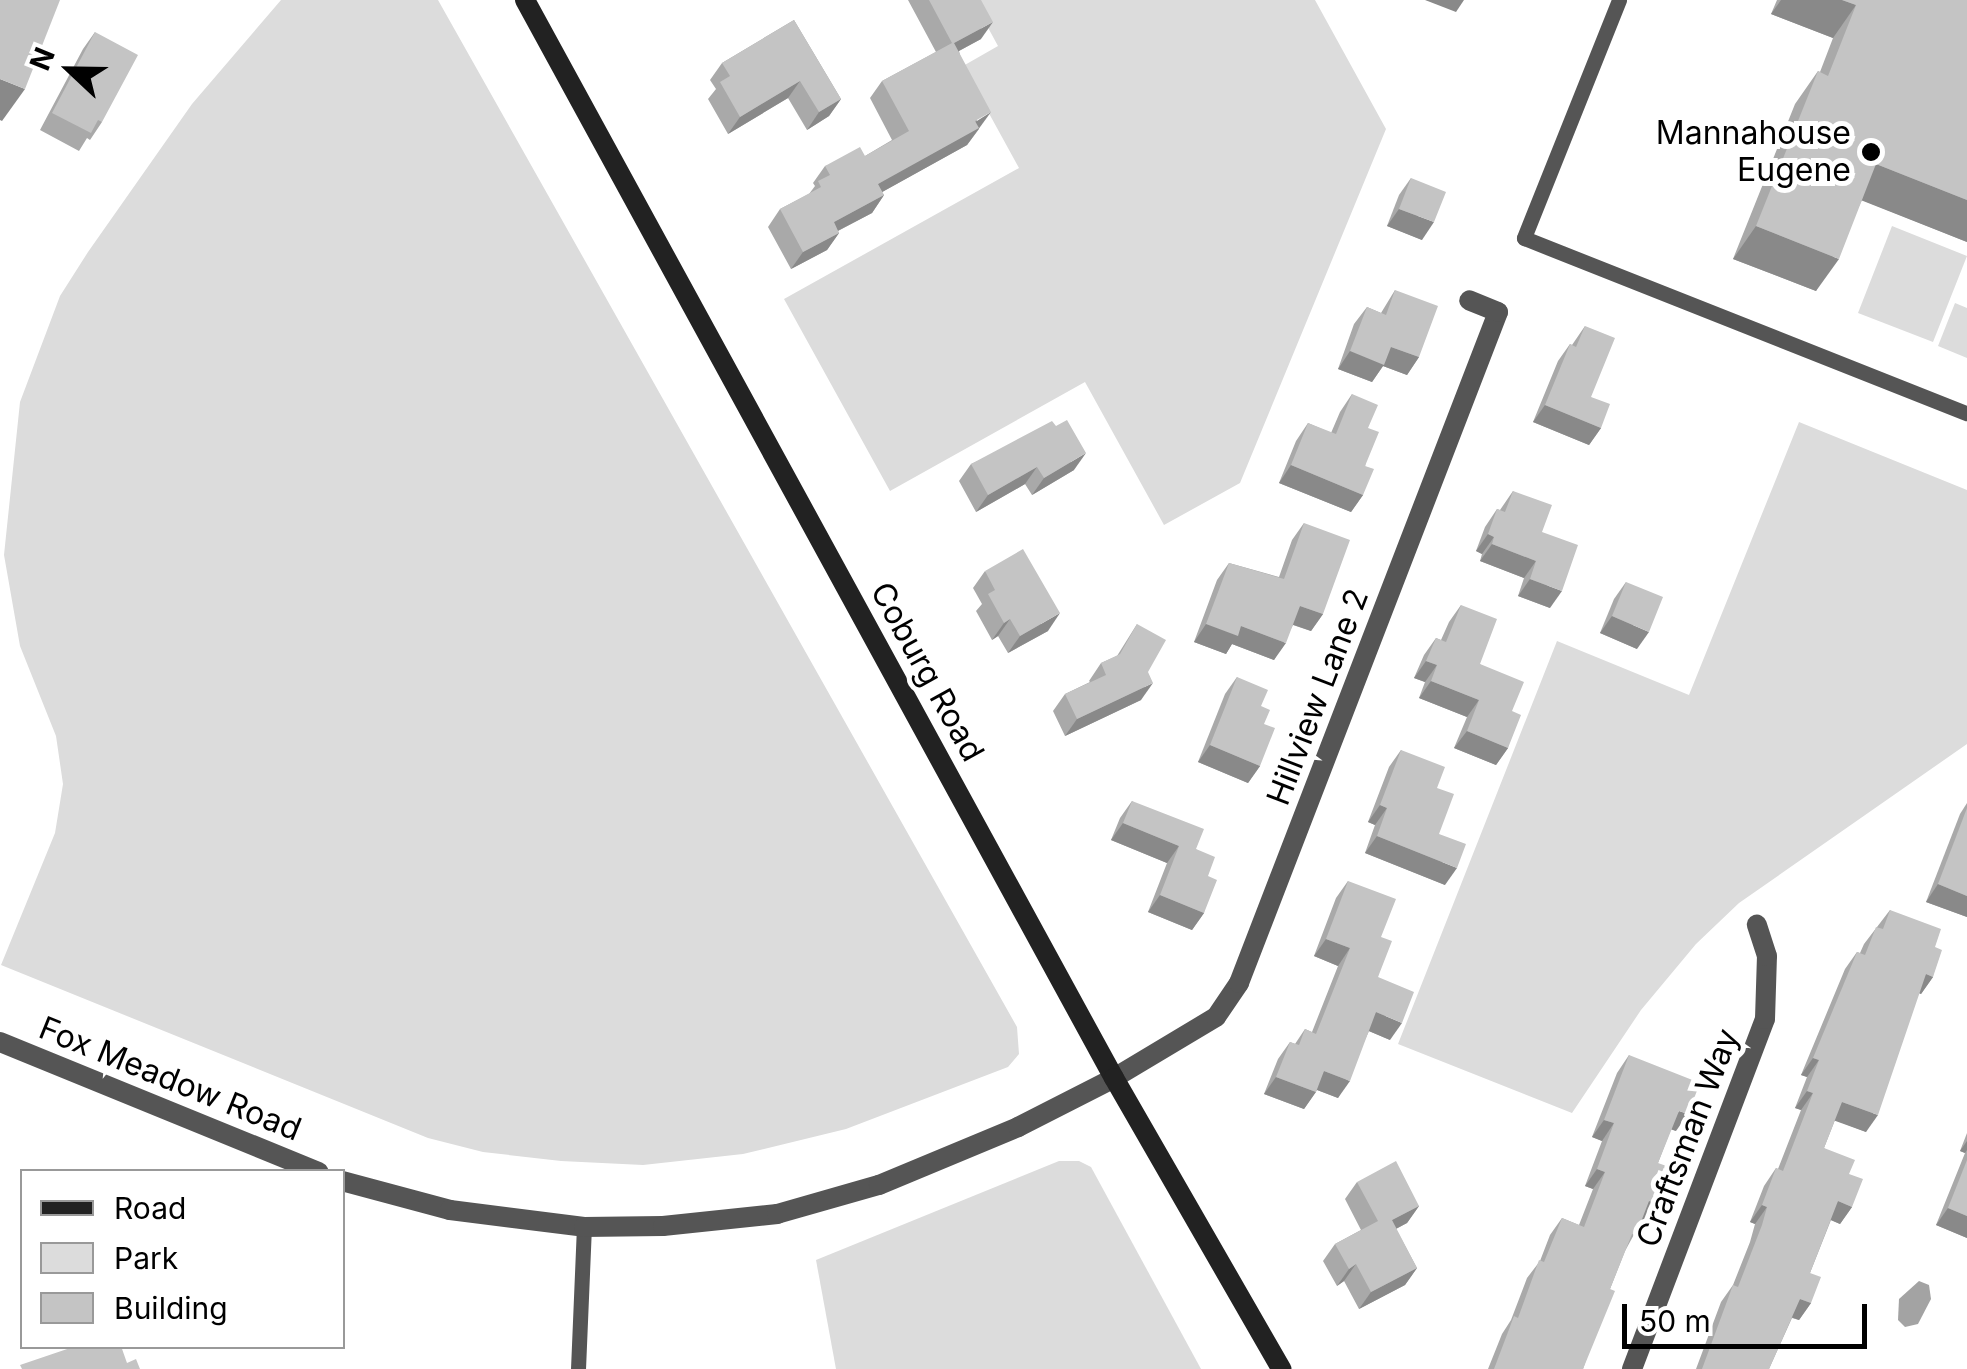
<!DOCTYPE html>
<style>
body{margin:0}
#map{position:relative;width:1967px;height:1369px;overflow:hidden;background:#fff;font-family:Inter,sans-serif}
div>[style]{position:absolute}
.green>*{inset:0;background:#dcdcdc}
.water>*{inset:0;background:#a3a3a3}
.service>*{height:15px;margin:-7.5px;padding:0 7.5px;transform-origin:7.5px;border-radius:7.5px;background:#555}
.minor>*{height:20px;margin:-10px;padding:0 10px;transform-origin:10px;border-radius:10px;background:#555}
.secondary>*{height:20px;margin:-10px;padding:0 10px;transform-origin:10px;border-radius:10px;background:#222}
.wall>*{inset:0;background:#a9a9a9}
.shaded-wall>*{inset:0;background:#898989}
.building>*{inset:0;background:#c4c4c4}
.dots>*{width:28px;height:28px;translate:-50% -50%;box-sizing:border-box;border:5px solid #fff;border-radius:50%}
span{translate:-50% -50%;white-space:nowrap;text-align:center;line-height:1.15;-webkit-text-stroke:10px #fff;paint-order:stroke}
.poi-label{font-size:32px;color:#000}
.right{translate:-100% -50%;text-align:right}
.street-label{font-size:32px;color:#000}
.legend{position:absolute;left:20px;top:1169px;width:325px;height:180px;box-sizing:border-box;background:#fff;border:2px solid #999;margin:0;padding:12px 18px;list-style:none;font-size:30px;color:#000}
.legend li{display:flex;align-items:center;gap:20px;height:50px}
.legend b{width:50px;border:2px solid #999}
.north{position:absolute;left:20px;top:20px;width:100px;height:100px;-webkit-text-stroke:8px #fff;paint-order:stroke;rotate:292deg;font-size:28px;font-weight:700;line-height:40px;text-align:center;color:#000}
.north::after{content:'';display:block;margin:auto;width:35px;height:45px;background:#000;clip-path:polygon(50% 0,100% 100%,50% 72%,0 100%)}
.scale{position:absolute;left:1622px;top:1304px;width:245px;height:45px;box-sizing:border-box;border:5px solid #000;border-top:0;padding-left:12px;font-size:30px;line-height:35px;white-space:nowrap;color:#000;-webkit-text-stroke:8px #fff;paint-order:stroke}
</style>
<div id="map">
<div class="green">
<i style="clip-path:polygon(281px 0,438px 0,1017px 1027px,1019px 1054px,1008px 1067px,846px 1129px,743px 1154px,643px 1165px,561px 1161px,483px 1152px,428px 1138px,1px 965px,55px 833px,63px 784px,56px 736px,20px 646px,4px 555px,20px 402px,60px 296px,88px 252px,192px 104px)"></i>
<i style="clip-path:polygon(973px 0,1315px 0,1386px 129px,1240px 483px,1164px 525px,1085px 382px,890px 491px,784px 299px,1019px 168px,963px 66px,998px 46px)"></i>
<i style="clip-path:polygon(1892px 226px,1967px 256px,1933px 342px,1858px 313px)"></i>
<i style="clip-path:polygon(1955px 303px,1967px 308px,1967px 358px,1938px 346px)"></i>
<i style="clip-path:polygon(1799px 422px,1967px 490px,1967px 744px,1739px 903px,1696px 944px,1641px 1010px,1572px 1113px,1398px 1044px,1557px 641px,1689px 695px)"></i>
<i style="clip-path:polygon(1059px 1161px,1079px 1161px,1091px 1167px,1201px 1369px,836px 1369px,816px 1260px)"></i>
</div>
<div class="water">
<i style="clip-path:polygon(1919px 1281px,1929px 1285px,1931px 1299px,1918px 1324px,1905px 1327px,1898px 1320px,1899px 1299px)"></i>
</div>
<div class="service">
<i style="left:1619px;top:0;width:256px;rotate:111.8deg"></i>
<i style="left:1524px;top:238px;width:476px;rotate:21.6deg"></i>
<i style="left:578px;top:1369px;width:142px;rotate:-87.6deg"></i>
</div>
<div class="minor">
<i style="left:0;top:1042px;width:344px;rotate:22.2deg"></i>
<i style="left:342px;top:1181px;width:112px;rotate:15deg"></i>
<i style="left:450px;top:1210px;width:135px;rotate:7.2deg"></i>
<i style="left:584px;top:1227px;width:79px;rotate:-0.7deg"></i>
<i style="left:663px;top:1226px;width:115px;rotate:-6deg"></i>
<i style="left:777px;top:1214px;width:106px;rotate:-15.9deg"></i>
<i style="left:879px;top:1185px;width:151px;rotate:-22.6deg"></i>
<i style="left:1018px;top:1127px;width:108px;rotate:-27deg"></i>
<i style="left:1114px;top:1078px;width:119px;rotate:-30.9deg"></i>
<i style="left:1216px;top:1017px;width:41px;rotate:-55.9deg"></i>
<i style="left:1239px;top:983px;width:719px;rotate:-68.89deg"></i>
<i style="left:1498px;top:312px;width:31px;rotate:-158deg"></i>
<i style="left:1632px;top:1369px;width:374px;rotate:-69.2deg"></i>
<i style="left:1765px;top:1019px;width:63px;rotate:-88.2deg"></i>
<i style="left:1767px;top:956px;width:33px;rotate:-108deg"></i>
</div>
<div class="secondary">
<i style="left:525px;top:0;width:1228px;rotate:61.35deg"></i>
<i style="left:1114px;top:1078px;width:336px;rotate:60.1deg"></i>
</div>
<div class="wall">
<i style="clip-path:polygon(908px 0,981px 0,981px 39px,959px 51px,979px 129px,967px 145px,882px 192px,884px 195px,872px 213px,838px 231px,839px 233px,827px 250px,791px 269px,768px 227px,780px 209px,809px 194px,815px 186px,813px 183px,825px 166px,865px 156px,892px 140px,870px 98px,882px 81px,936px 52px)"></i>
<i style="clip-path:polygon(1777px 0,1967px 0,1967px 242px,1862px 200px,1816px 291px,1733px 259px,1795px 104px,1818px 71px,1820px 72px,1833px 38px,1771px 14px)"></i>
<i style="clip-path:polygon(794px 20px,841px 99px,829px 116px,807px 130px,788px 98px,728px 134px,708px 99px,716px 89px,710px 80px,722px 63px)"></i>
<i style="clip-path:polygon(95px 32px,102px 122px,90px 140px,87px 138px,79px 151px,40px 130px,83px 49px)"></i>
<i style="clip-path:polygon(1411px 178px,1422px 240px,1387px 226px,1399px 195px)"></i>
<i style="clip-path:polygon(1395px 290px,1419px 357px,1407px 375px,1383px 366px,1372px 382px,1338px 369px,1354px 324px,1367px 307px,1381px 313px)"></i>
<i style="clip-path:polygon(1585px 326px,1591px 397px,1601px 428px,1589px 445px,1533px 422px,1558px 361px,1570px 344px,1572px 345px)"></i>
<i style="clip-path:polygon(1352px 394px,1368px 428px,1363px 495px,1351px 512px,1279px 483px,1296px 441px,1308px 423px,1331px 433px,1340px 412px)"></i>
<i style="clip-path:polygon(1056px 426px,1074px 470px,1032px 495px,1025px 484px,976px 512px,959px 481px,971px 464px)"></i>
<i style="clip-path:polygon(1513px 491px,1542px 532px,1550px 608px,1518px 596px,1524px 578px,1480px 561px,1482px 554px,1476px 551px,1485px 527px,1497px 509px,1500px 510px)"></i>
<i style="clip-path:polygon(1304px 523px,1323px 614px,1311px 631px,1293px 625px,1274px 660px,1232px 644px,1226px 654px,1194px 642px,1217px 580px,1229px 563px,1279px 577px,1292px 540px)"></i>
<i style="clip-path:polygon(985px 571px,1048px 631px,1008px 653px,998px 636px,992px 640px,976px 611px,982px 604px,973px 588px)"></i>
<i style="clip-path:polygon(1626px 582px,1637px 649px,1600px 633px,1614px 599px)"></i>
<i style="clip-path:polygon(1461px 605px,1480px 664px,1512px 711px,1508px 748px,1496px 765px,1454px 748px,1467px 717px,1419px 698px,1425px 682px,1414px 678px,1424px 655px,1436px 638px,1441px 640px,1449px 622px)"></i>
<i style="clip-path:polygon(1137px 624px,1148px 672px,1141px 700px,1065px 736px,1053px 711px,1065px 694px,1090px 682px,1089px 681px,1101px 663px,1117px 656px)"></i>
<i style="clip-path:polygon(1237px 677px,1261px 706px,1260px 766px,1248px 783px,1198px 762px,1225px 694px)"></i>
<i style="clip-path:polygon(1401px 750px,1437px 788px,1439px 834px,1445px 885px,1365px 853px,1375px 825px,1368px 822px,1389px 767px)"></i>
<i style="clip-path:polygon(1132px 801px,1196px 849px,1208px 876px,1204px 913px,1192px 930px,1148px 912px,1167px 863px,1111px 840px,1120px 818px)"></i>
<i style="clip-path:polygon(1967px 803px,1967px 917px,1926px 902px,1960px 814px)"></i>
<i style="clip-path:polygon(1348px 881px,1381px 937px,1378px 977px,1390px 1040px,1369px 1031px,1338px 1098px,1317px 1090px,1304px 1109px,1264px 1094px,1278px 1059px,1290px 1042px,1295px 1044px,1305px 1029px,1312px 1032px,1338px 966px,1314px 956px,1336px 898px)"></i>
<i style="clip-path:polygon(1890px 910px,1935px 947px,1933px 977px,1921px 994px,1919px 993px,1866px 1132px,1835px 1120px,1824px 1148px,1849px 1174px,1852px 1207px,1840px 1224px,1831px 1220px,1810px 1273px,1811px 1303px,1799px 1320px,1792px 1318px,1769px 1369px,1696px 1369px,1721px 1302px,1733px 1285px,1750px 1242px,1755px 1224px,1750px 1222px,1764px 1186px,1776px 1168px,1778px 1169px,1801px 1110px,1795px 1108px,1807px 1077px,1801px 1075px,1845px 969px,1857px 952px,1860px 953px,1864px 944px)"></i>
<i style="clip-path:polygon(1629px 1055px,1676px 1131px,1671px 1129px,1658px 1163px,1659px 1204px,1647px 1222px,1642px 1220px,1625px 1251px,1610px 1289px,1583px 1369px,1488px 1369px,1502px 1334px,1511px 1320px,1527px 1278px,1540px 1261px,1550px 1235px,1562px 1218px,1579px 1225px,1593px 1189px,1585px 1186px,1602px 1141px,1592px 1137px,1617px 1073px)"></i>
<i style="clip-path:polygon(1967px 1133px,1967px 1238px,1936px 1225px,1965px 1153px,1960px 1151px)"></i>
<i style="clip-path:polygon(1357px 1182px,1419px 1206px,1407px 1223px,1396px 1229px,1417px 1268px,1405px 1285px,1359px 1309px,1344px 1281px,1337px 1286px,1323px 1261px,1335px 1244px,1361px 1230px,1345px 1199px)"></i>
</div>
<div class="shaded-wall">
<i style="clip-path:polygon(1425px 0,1464px 0,1456px 12px)"></i>
<i style="clip-path:polygon(1781px 0,1842px 0,1856px 5px,1833px 38px,1771px 14px)"></i>
<i style="clip-path:polygon(993px 22px,981px 39px,942px 60px,954px 43px)"></i>
<i style="clip-path:polygon(0 79px,25px 89px,2px 121px,0 120px)"></i>
<i style="clip-path:polygon(800px 81px,788px 98px,728px 134px,740px 117px)"></i>
<i style="clip-path:polygon(841px 99px,829px 116px,807px 130px,819px 112px)"></i>
<i style="clip-path:polygon(991px 112px,967px 145px,866px 201px,878px 184px)"></i>
<i style="clip-path:polygon(1876px 164px,1967px 200px,1967px 242px,1853px 197px)"></i>
<i style="clip-path:polygon(884px 195px,872px 213px,822px 239px,834px 222px)"></i>
<i style="clip-path:polygon(1399px 209px,1434px 222px,1422px 240px,1387px 226px)"></i>
<i style="clip-path:polygon(1756px 226px,1839px 259px,1816px 291px,1733px 259px)"></i>
<i style="clip-path:polygon(839px 233px,827px 250px,791px 269px,803px 252px)"></i>
<i style="clip-path:polygon(1391px 347px,1419px 357px,1407px 375px,1383px 366px,1372px 382px,1338px 369px,1350px 351px)"></i>
<i style="clip-path:polygon(1545px 405px,1601px 428px,1589px 445px,1533px 422px)"></i>
<i style="clip-path:polygon(1086px 453px,1074px 470px,1032px 495px,1044px 478px)"></i>
<i style="clip-path:polygon(1291px 465px,1363px 495px,1351px 512px,1279px 483px)"></i>
<i style="clip-path:polygon(1037px 467px,1025px 484px,976px 512px,988px 495px)"></i>
<i style="clip-path:polygon(1488px 534px,1494px 537px,1482px 554px,1476px 551px)"></i>
<i style="clip-path:polygon(1492px 544px,1536px 561px,1524px 578px,1480px 561px)"></i>
<i style="clip-path:polygon(1530px 579px,1562px 591px,1550px 608px,1518px 596px)"></i>
<i style="clip-path:polygon(1300px 606px,1323px 614px,1311px 631px,1288px 623px)"></i>
<i style="clip-path:polygon(1060px 613px,1048px 631px,1008px 653px,1020px 636px)"></i>
<i style="clip-path:polygon(1612px 616px,1649px 632px,1637px 649px,1600px 633px)"></i>
<i style="clip-path:polygon(1010px 619px,998px 636px,992px 640px,1004px 623px)"></i>
<i style="clip-path:polygon(1206px 624px,1241px 626px,1286px 643px,1274px 660px,1232px 644px,1226px 654px,1194px 642px)"></i>
<i style="clip-path:polygon(1426px 661px,1437px 665px,1425px 682px,1414px 678px)"></i>
<i style="clip-path:polygon(1431px 681px,1479px 700px,1467px 717px,1419px 698px)"></i>
<i style="clip-path:polygon(1153px 683px,1141px 700px,1065px 736px,1077px 719px)"></i>
<i style="clip-path:polygon(1467px 731px,1508px 748px,1496px 765px,1454px 748px)"></i>
<i style="clip-path:polygon(1210px 745px,1260px 766px,1248px 783px,1198px 762px)"></i>
<i style="clip-path:polygon(1380px 805px,1387px 808px,1375px 825px,1368px 822px)"></i>
<i style="clip-path:polygon(1123px 823px,1179px 846px,1167px 863px,1111px 840px)"></i>
<i style="clip-path:polygon(1377px 836px,1457px 868px,1445px 885px,1365px 853px)"></i>
<i style="clip-path:polygon(1938px 884px,1967px 896px,1967px 917px,1926px 902px)"></i>
<i style="clip-path:polygon(1160px 895px,1204px 913px,1192px 930px,1148px 912px)"></i>
<i style="clip-path:polygon(1326px 939px,1350px 948px,1338px 966px,1314px 956px)"></i>
<i style="clip-path:polygon(1926px 974px,1933px 977px,1921px 994px,1914px 991px)"></i>
<i style="clip-path:polygon(1376px 1012px,1402px 1023px,1390px 1040px,1364px 1029px)"></i>
<i style="clip-path:polygon(1813px 1058px,1819px 1060px,1807px 1077px,1801px 1075px)"></i>
<i style="clip-path:polygon(1324px 1071px,1350px 1081px,1338px 1098px,1312px 1088px)"></i>
<i style="clip-path:polygon(1276px 1077px,1316px 1092px,1304px 1109px,1264px 1094px)"></i>
<i style="clip-path:polygon(1807px 1091px,1813px 1093px,1801px 1110px,1795px 1108px)"></i>
<i style="clip-path:polygon(1842px 1102px,1878px 1115px,1866px 1132px,1830px 1119px)"></i>
<i style="clip-path:polygon(1679px 1111px,1688px 1114px,1676px 1131px,1667px 1128px)"></i>
<i style="clip-path:polygon(1604px 1120px,1614px 1123px,1602px 1141px,1592px 1137px)"></i>
<i style="clip-path:polygon(1967px 1141px,1967px 1150px,1965px 1153px,1960px 1151px)"></i>
<i style="clip-path:polygon(1597px 1169px,1605px 1172px,1593px 1189px,1585px 1186px)"></i>
<i style="clip-path:polygon(1649px 1201px,1659px 1204px,1647px 1222px,1637px 1218px)"></i>
<i style="clip-path:polygon(1838px 1201px,1852px 1207px,1840px 1224px,1826px 1218px)"></i>
<i style="clip-path:polygon(1762px 1205px,1767px 1207px,1755px 1224px,1750px 1222px)"></i>
<i style="clip-path:polygon(1419px 1206px,1407px 1223px,1380px 1237px,1392px 1220px)"></i>
<i style="clip-path:polygon(1948px 1208px,1967px 1216px,1967px 1238px,1936px 1225px)"></i>
<i style="clip-path:polygon(1356px 1264px,1344px 1281px,1337px 1286px,1349px 1269px)"></i>
<i style="clip-path:polygon(1417px 1268px,1405px 1285px,1359px 1309px,1371px 1292px)"></i>
<i style="clip-path:polygon(1800px 1299px,1811px 1303px,1799px 1320px,1788px 1316px)"></i>
</div>
<div class="building">
<i style="clip-path:polygon(0 0,60px 0,25px 89px,0 79px)"></i>
<i style="clip-path:polygon(929px 0,981px 0,993px 22px,954px 43px,991px 112px,975px 121px,979px 128px,878px 184px,884px 195px,834px 222px,839px 233px,803px 252px,780px 209px,821px 187px,818px 181px,830px 175px,825px 166px,860px 147px,865px 156px,909px 131px,882px 81px,952px 43px)"></i>
<i style="clip-path:polygon(1842px 0,1967px 0,1967px 200px,1876px 164px,1839px 259px,1756px 226px,1818px 71px,1828px 76px,1856px 5px)"></i>
<i style="clip-path:polygon(794px 20px,841px 99px,819px 112px,800px 81px,740px 117px,720px 82px,730px 76px,722px 63px)"></i>
<i style="clip-path:polygon(95px 32px,138px 55px,102px 122px,98px 120px,91px 133px,52px 113px)"></i>
<i style="clip-path:polygon(1411px 178px,1446px 192px,1434px 222px,1399px 209px)"></i>
<i style="clip-path:polygon(1395px 290px,1438px 306px,1419px 357px,1391px 347px,1384px 365px,1350px 351px,1367px 307px,1386px 315px)"></i>
<i style="clip-path:polygon(1585px 326px,1615px 338px,1591px 397px,1610px 404px,1601px 428px,1545px 405px,1570px 344px,1576px 347px)"></i>
<i style="clip-path:polygon(1352px 394px,1378px 405px,1368px 428px,1379px 432px,1365px 466px,1374px 469px,1363px 495px,1291px 465px,1308px 423px,1336px 434px)"></i>
<i style="clip-path:polygon(1067px 420px,1086px 453px,1044px 478px,1037px 467px,988px 495px,971px 464px,1052px 421px,1056px 426px)"></i>
<i style="clip-path:polygon(1513px 491px,1552px 505px,1542px 532px,1578px 545px,1562px 591px,1530px 579px,1536px 561px,1492px 544px,1494px 537px,1488px 534px,1497px 509px,1505px 512px)"></i>
<i style="clip-path:polygon(1304px 523px,1350px 540px,1323px 614px,1300px 606px,1286px 643px,1241px 626px,1238px 636px,1206px 624px,1229px 563px,1284px 579px)"></i>
<i style="clip-path:polygon(1023px 549px,1060px 613px,1020px 636px,1010px 619px,1004px 623px,988px 594px,995px 590px,985px 571px)"></i>
<i style="clip-path:polygon(1626px 582px,1663px 597px,1649px 632px,1612px 616px)"></i>
<i style="clip-path:polygon(1461px 605px,1497px 619px,1480px 664px,1524px 682px,1512px 711px,1521px 715px,1508px 748px,1467px 731px,1479px 700px,1431px 681px,1437px 665px,1426px 661px,1436px 638px,1446px 642px)"></i>
<i style="clip-path:polygon(1137px 624px,1166px 640px,1148px 672px,1153px 683px,1077px 719px,1065px 694px,1106px 675px,1101px 663px,1120px 654px)"></i>
<i style="clip-path:polygon(1237px 677px,1268px 690px,1261px 706px,1270px 710px,1264px 724px,1275px 728px,1260px 766px,1210px 745px)"></i>
<i style="clip-path:polygon(1401px 750px,1445px 767px,1437px 788px,1454px 794px,1439px 834px,1466px 844px,1457px 868px,1377px 836px,1387px 808px,1380px 805px)"></i>
<i style="clip-path:polygon(1132px 801px,1204px 829px,1196px 849px,1215px 857px,1208px 876px,1217px 880px,1204px 913px,1160px 895px,1179px 846px,1123px 823px)"></i>
<i style="clip-path:polygon(1967px 808px,1967px 896px,1938px 884px)"></i>
<i style="clip-path:polygon(1348px 881px,1396px 899px,1381px 937px,1392px 941px,1378px 977px,1414px 992px,1402px 1023px,1376px 1012px,1350px 1081px,1324px 1071px,1316px 1092px,1276px 1077px,1290px 1042px,1299px 1045px,1305px 1029px,1316px 1034px,1350px 948px,1326px 939px)"></i>
<i style="clip-path:polygon(1890px 910px,1941px 929px,1935px 947px,1942px 950px,1933px 977px,1926px 974px,1878px 1115px,1842px 1102px,1824px 1148px,1855px 1160px,1849px 1174px,1863px 1179px,1852px 1207px,1838px 1201px,1810px 1273px,1821px 1277px,1811px 1303px,1800px 1299px,1769px 1369px,1702px 1369px,1733px 1285px,1738px 1287px,1762px 1225px,1767px 1207px,1762px 1205px,1776px 1168px,1783px 1171px,1813px 1093px,1807px 1091px,1819px 1060px,1813px 1058px,1857px 952px,1865px 955px,1876px 927px,1883px 929px)"></i>
<i style="clip-path:polygon(1629px 1055px,1700px 1083px,1688px 1114px,1679px 1111px,1658px 1163px,1672px 1168px,1659px 1204px,1649px 1201px,1636px 1235px,1632px 1234px,1610px 1289px,1615px 1291px,1583px 1369px,1494px 1369px,1514px 1316px,1518px 1318px,1539px 1260px,1544px 1262px,1562px 1218px,1584px 1227px,1605px 1172px,1597px 1169px,1614px 1123px,1604px 1120px)"></i>
<i style="clip-path:polygon(1967px 1160px,1967px 1216px,1948px 1208px)"></i>
<i style="clip-path:polygon(1396px 1161px,1419px 1206px,1392px 1220px,1417px 1268px,1371px 1292px,1356px 1264px,1349px 1269px,1335px 1244px,1378px 1221px,1357px 1182px)"></i>
<i style="clip-path:polygon(76px 1346px,121px 1346px,127px 1363px,136px 1359px,140px 1369px,22px 1369px,20px 1365px)"></i>
</div>
<div class="dots">
<i style="left:1871px;top:152px;background:#000"></i>
</div>
<div class="poi-label">
<span class="right" style="left:1851px;top:152px">Mannahouse<br>Eugene</span>
</div>
<div class="street-label">
<span style="left:927px;top:672px;rotate:61deg">Coburg Road</span>
<span style="left:1318px;top:697px;rotate:-69deg">Hillview Lane 2</span>
<span style="left:170px;top:1079px;rotate:22deg">Fox Meadow Road</span>
<span style="left:1688px;top:1138px;rotate:-69deg">Craftsman Way</span>
</div>
<ul class="legend">
<li><b style="height:12px;background:#222"></b>Road</li>
<li><b style="height:28px;background:#dcdcdc"></b>Park</li>
<li><b style="height:28px;background:#c4c4c4"></b>Building</li>
</ul>
<div class="north">N</div>
<div class="scale">50 m</div>
</div>
